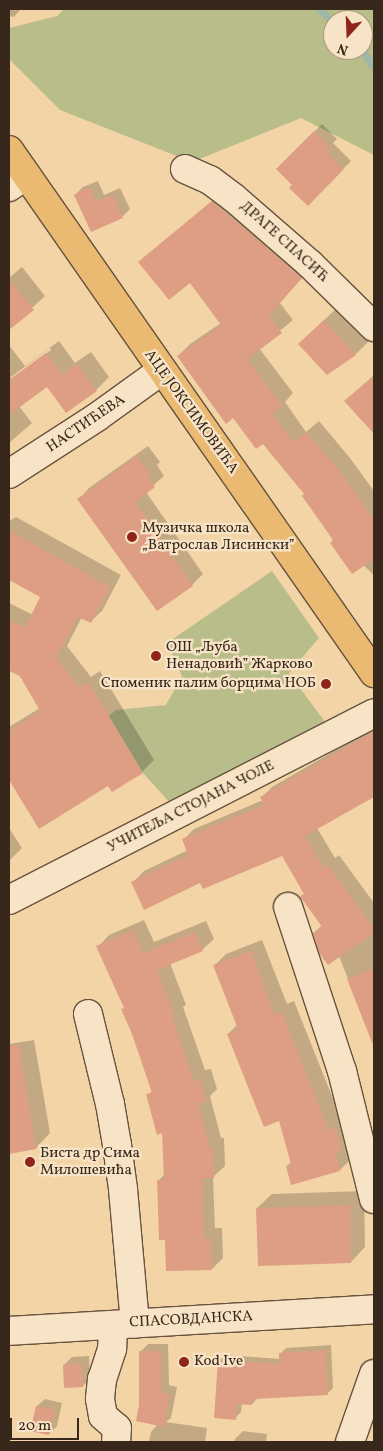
<!DOCTYPE html>
<meta charset="utf-8">
<style>
body{margin:0}
#map{position:relative;width:383px;height:1451px;overflow:hidden;background:#f3d4a6;font-family:Vollkorn,serif}
div>[style]{position:absolute}
.green>*{inset:0;background:#b8bd89}
.shadow>*{inset:0;background:#0003}
.stream>*{height:7px;margin:-3.5px;padding:0 3.5px;transform-origin:3.5px;border-radius:3.5px;background:#9bb8aa}
.building>*{inset:0;background:#de9e84}
.roads{filter:drop-shadow(1px 0 #67523e) drop-shadow(-1px 0 #67523e) drop-shadow(0 1px #67523e) drop-shadow(0 -1px #67523e)}
.minor>*{height:28px;margin:-14px;padding:0 14px;transform-origin:14px;border-radius:14px;background:#f7e3c5}
.major>*{height:28px;margin:-14px;padding:0 14px;transform-origin:14px;border-radius:14px;background:#eaba73}
.dots>*{width:14px;height:14px;translate:-50% -50%;box-sizing:border-box;border:2px solid #f7e3c5;border-radius:50%}
span{translate:-50% -50%;white-space:nowrap;text-align:center;line-height:1.15;-webkit-text-stroke:4.5px #f7e3c5;paint-order:stroke}
.street-label{font-size:15px;color:#38271b}
.poi-label{font-size:15px;color:#38271b}
.left{translate:0 -50%;text-align:left}
.right{translate:-100% -50%;text-align:right}
.frame{position:absolute;inset:0;border:10px solid #38271b;pointer-events:none}
.north{position:absolute;left:323px;top:10px;width:50px;height:50px;box-sizing:border-box;background:#f7e3c5;border:1px solid #ab9881;border-radius:50%;rotate:200deg;font-size:14px;font-weight:700;line-height:20px;text-align:center;color:#38271b}
.north::after{content:'';display:block;margin:auto;width:18px;height:22px;background:#8f2418;clip-path:polygon(50% 0,100% 100%,50% 72%,0 100%)}
.scale{position:absolute;left:10px;top:1418px;width:69px;height:22px;box-sizing:border-box;border:2px solid #38271b;border-top:0;padding-left:6px;font-size:15px;line-height:18px;white-space:nowrap;color:#38271b;-webkit-text-stroke:4px #f7e3c5;paint-order:stroke}
</style>
<div id="map">
<div class="green">
<i style="clip-path:polygon(evenodd,64px 9px,374px 9px,374px 155px,301px 118px,192px 162px,60px 110px,9px 59px,9px 28px,57px 16px,64px 9px,333px 20px,363px 20px,363px 50px,333px 50px,333px 20px)"></i>
<i style="clip-path:polygon(272px 571px,319px 638px,289px 673px,328px 726px,172px 805px,143px 773px,109px 716px,116px 710px,166px 705px,182px 676px,167px 643px)"></i>
</div>
<div class="shadow">
<i style="clip-path:polygon(9px 9px,21px 9px,14px 17px,9px 16px)"></i>
<i style="clip-path:polygon(322px 124px,337px 139px,333px 143px,351px 161px,308px 204px,294px 185px,278px 169px)"></i>
<i style="clip-path:polygon(98px 181px,104px 195px,120px 188px,130px 209px,122px 217px,75px 195px,83px 187px)"></i>
<i style="clip-path:polygon(225px 190px,313px 265px,280px 303px,293px 320px,259px 348px,293px 393px,285px 402px,306px 432px,319px 421px,350px 458px,374px 491px,374px 575px,335px 540px,306px 494px,264px 442px,234px 416px,178px 356px,190px 344px,221px 323px,190px 281px,139px 262px)"></i>
<i style="clip-path:polygon(22px 267px,45px 296px,9px 329px,9px 276px,10px 277px)"></i>
<i style="clip-path:polygon(339px 306px,370px 340px,356px 354px,327px 374px,299px 344px)"></i>
<i style="clip-path:polygon(evenodd,59px 341px,75px 363px,91px 352px,109px 377px,96px 390px,66px 411px,47px 385px,19px 406px,32px 423px,9px 443px,9px 345px,25px 366px,59px 341px,50px 348px,51px 350px,11px 380px,11px 377px,50px 348px)"></i>
<i style="clip-path:polygon(374px 375px,374px 432px,345px 401px)"></i>
<i style="clip-path:polygon(148px 446px,160px 462px,157px 465px,164px 476px,146px 492px,203px 574px,192px 585px,79px 499px,89px 488px)"></i>
<i style="clip-path:polygon(16px 517px,121px 575px,102px 611px,90px 622px,82px 617px,67px 646px,91px 677px,100px 671px,154px 760px,142px 772px,112px 791px,109px 784px,40px 828px,9px 778px,9px 727px,40px 708px,20px 676px,9px 669px,9px 603px,33px 615px,42px 596px,9px 579px,9px 521px)"></i>
<i style="clip-path:polygon(374px 728px,374px 796px,317px 828px,335px 858px,339px 855px,374px 903px,374px 1045px,339px 956px,314px 933px,322px 925px,282px 854px,201px 881px,133px 882px,144px 871px,188px 850px,183px 840px,194px 829px,263px 800px,261px 798px,272px 787px)"></i>
<i style="clip-path:polygon(9px 828px,22px 848px,9px 861px)"></i>
<i style="clip-path:polygon(144px 920px,154px 942px,206px 921px,214px 939px,202px 950px,170px 963px,186px 1005px,183px 1007px,205px 1070px,211px 1069px,217px 1089px,210px 1096px,221px 1138px,224px 1138px,225px 1166px,213px 1177px,215px 1228px,222px 1228px,223px 1258px,212px 1269px,159px 1180px,165px 1174px,164px 1132px,148px 1095px,153px 1090px,125px 1007px,98px 947px,109px 935px)"></i>
<i style="clip-path:polygon(262px 940px,287px 1004px,294px 1001px,341px 1119px,352px 1158px,340px 1170px,292px 1184px,287px 1166px,292px 1161px,280px 1120px,228px 1034px,237px 1025px,214px 966px,226px 954px)"></i>
<i style="clip-path:polygon(34px 1040px,50px 1133px,36px 1148px,9px 1152px,9px 1044px)"></i>
<i style="clip-path:polygon(364px 1191px,365px 1247px,351px 1262px,257px 1208px,272px 1194px)"></i>
<i style="clip-path:polygon(148px 1344px,168px 1344px,169px 1385px,177px 1387px,171px 1418px,166px 1422px,207px 1428px,205px 1442px,149px 1442px,151px 1432px,158px 1424px,140px 1405px,140px 1352px)"></i>
<i style="clip-path:polygon(331px 1345px,333px 1388px,327px 1394px,258px 1398px,252px 1404px,242px 1403px,241px 1412px,235px 1418px,219px 1361px,225px 1355px,280px 1359px,280px 1354px,286px 1348px)"></i>
<i style="clip-path:polygon(89px 1356px,90px 1378px,83px 1386px,64px 1365px,72px 1357px)"></i>
<i style="clip-path:polygon(45px 1399px,62px 1403px,57px 1426px,49px 1434px,37px 1406px)"></i>
<i style="clip-path:polygon(243px 1431px,267px 1434px,266px 1442px,234px 1442px,235px 1439px)"></i>
</div>
<div class="stream">
<i style="left:319px;top:9px;width:19px;rotate:43deg"></i>
<i style="left:362px;top:50px;width:22px;rotate:56deg"></i>
</div>
<div class="building">
<i style="clip-path:polygon(314px 131px,330px 147px,326px 151px,344px 169px,308px 206px,289px 188px,292px 185px,276px 169px)"></i>
<i style="clip-path:polygon(90px 187px,96px 202px,113px 195px,123px 218px,91px 232px,74px 195px)"></i>
<i style="clip-path:polygon(212px 201px,302px 278px,269px 315px,282px 333px,247px 359px,282px 406px,272px 413px,293px 442px,306px 432px,339px 470px,374px 520px,374px 559px,352px 574px,330px 543px,333px 540px,302px 496px,304px 494px,263px 444px,256px 449px,233px 418px,226px 424px,177px 356px,221px 325px,190px 283px,169px 300px,138px 262px)"></i>
<i style="clip-path:polygon(9px 279px,34px 310px,9px 330px)"></i>
<i style="clip-path:polygon(324px 320px,356px 355px,327px 375px,298px 344px)"></i>
<i style="clip-path:polygon(46px 353px,62px 375px,77px 364px,97px 391px,66px 413px,47px 387px,9px 415px,9px 380px)"></i>
<i style="clip-path:polygon(374px 376px,374px 434px,344px 401px)"></i>
<i style="clip-path:polygon(137px 456px,150px 474px,147px 476px,155px 487px,135px 502px,193px 586px,157px 611px,77px 499px)"></i>
<i style="clip-path:polygon(9px 530px,110px 587px,91px 623px,78px 617px,56px 658px,79px 687px,88px 682px,143px 773px,112px 792px,108px 786px,39px 829px,9px 780px,9px 731px,40px 711px,20px 676px,9px 671px,9px 620px,25px 628px,40px 597px,9px 580px)"></i>
<i style="clip-path:polygon(374px 731px,374px 797px,305px 836px,324px 868px,328px 865px,374px 929px,374px 933px,328px 965px,319px 953px,313px 933px,322px 927px,300px 896px,304px 894px,282px 856px,203px 889px,200px 883px,144px 910px,131px 882px,188px 855px,182px 839px,264px 805px,260px 797px)"></i>
<i style="clip-path:polygon(133px 930px,143px 953px,195px 932px,203px 951px,157px 970px,175px 1017px,172px 1018px,194px 1081px,200px 1079px,206px 1101px,198px 1104px,210px 1149px,213px 1149px,214px 1178px,202px 1178px,204px 1239px,211px 1238px,212px 1270px,166px 1271px,165px 1240px,159px 1240px,157px 1180px,164px 1180px,162px 1133px,157px 1135px,146px 1094px,152px 1093px,132px 1034px,121px 1009px,124px 1008px,96px 946px)"></i>
<i style="clip-path:polygon(251px 951px,275px 1015px,282px 1012px,329px 1130px,336px 1128px,342px 1150px,335px 1152px,340px 1171px,291px 1185px,286px 1166px,291px 1164px,279px 1121px,264px 1127px,227px 1034px,238px 1029px,213px 965px)"></i>
<i style="clip-path:polygon(374px 968px,374px 1044px,373px 1045px,347px 979px)"></i>
<i style="clip-path:polygon(19px 1045px,36px 1149px,9px 1154px,9px 1046px)"></i>
<i style="clip-path:polygon(350px 1205px,351px 1263px,258px 1266px,256px 1208px)"></i>
<i style="clip-path:polygon(325px 1350px,328px 1395px,253px 1399px,252px 1405px,237px 1404px,236px 1420px,214px 1418px,218px 1360px,279px 1364px,279px 1353px)"></i>
<i style="clip-path:polygon(139px 1351px,161px 1351px,161px 1393px,170px 1394px,164px 1427px,136px 1421px,139px 1405px)"></i>
<i style="clip-path:polygon(82px 1363px,83px 1387px,64px 1388px,63px 1365px)"></i>
<i style="clip-path:polygon(36px 1406px,55px 1410px,49px 1435px,30px 1431px)"></i>
</div>
<div class="roads">
<div class="minor">
<i style="left:185px;top:169px;width:27px;rotate:24deg"></i>
<i style="left:210px;top:180px;width:30px;rotate:37deg"></i>
<i style="left:234px;top:198px;width:101px;rotate:41deg"></i>
<i style="left:310px;top:264px;width:90px;rotate:44.5deg"></i>
<i style="left:9px;top:187px;width:21px;rotate:-35deg"></i>
<i style="left:9px;top:474px;width:105px;rotate:-32.9deg"></i>
<i style="left:97px;top:417px;width:79px;rotate:-35.7deg"></i>
<i style="left:9px;top:900px;width:410px;rotate:-27.1deg"></i>
<i style="left:288px;top:907px;width:173px;rotate:71.8deg"></i>
<i style="left:342px;top:1071px;width:132px;rotate:76deg"></i>
<i style="left:88px;top:1014px;width:93px;rotate:76.3deg"></i>
<i style="left:110px;top:1104px;width:42px;rotate:80.3deg"></i>
<i style="left:117px;top:1145px;width:44px;rotate:82.2deg"></i>
<i style="left:123px;top:1189px;width:135px;rotate:84.9deg"></i>
<i style="left:113px;top:1325px;width:24px;rotate:92deg"></i>
<i style="left:112px;top:1349px;width:32px;rotate:108deg"></i>
<i style="left:102px;top:1379px;width:20px;rotate:96deg"></i>
<i style="left:100px;top:1399px;width:17px;rotate:80deg"></i>
<i style="left:103px;top:1416px;width:18px;rotate:41deg"></i>
<i style="left:117px;top:1428px;width:14px;rotate:94deg"></i>
<i style="left:9px;top:1331px;width:366px;rotate:-3.4deg"></i>
<i style="left:350px;top:1442px;width:72px;rotate:-70.6deg"></i>
</div>
<div class="major">
<i style="left:9px;top:150px;width:638px;rotate:55.09deg"></i>
</div>
</div>
<div class="dots">
<i style="left:132px;top:537px;background:#8f2418"></i>
<i style="left:156px;top:656px;background:#8f2418"></i>
<i style="left:326px;top:684px;background:#8f2418"></i>
<i style="left:30px;top:1162px;background:#8f2418"></i>
<i style="left:184px;top:1362px;background:#8f2418"></i>
</div>
<div class="street-label">
<span style="left:284px;top:242px;rotate:42deg">ДРАГЕ СПАСИЋ</span>
<span style="left:191px;top:412px;rotate:54deg">АЦЕ ЈОКСИМОВИЋА</span>
<span style="left:86px;top:424px;rotate:-34deg">НАСТИЋЕВА</span>
<span style="left:191px;top:807px;rotate:-27deg">УЧИТЕЉА СТОЈАНА ЧОЛЕ</span>
<span style="left:191px;top:1320px;rotate:-3deg">СПАСОВДАНСКА</span>
</div>
<div class="poi-label">
<span class="left" style="left:142px;top:537px">Музичка школа<br>„Ватрослав Лисински”</span>
<span class="left" style="left:166px;top:656px">ОШ „Љуба<br>Ненадовић” Жарково</span>
<span class="right" style="left:316px;top:684px">Споменик палим борцима НОБ</span>
<span class="left" style="left:40px;top:1162px">Биста др Сима<br>Милошевића</span>
<span class="left" style="left:194px;top:1362px">Kod Ive</span>
</div>
<div class="frame"></div>
<div class="north">N</div>
<div class="scale">20 m</div>
</div>
